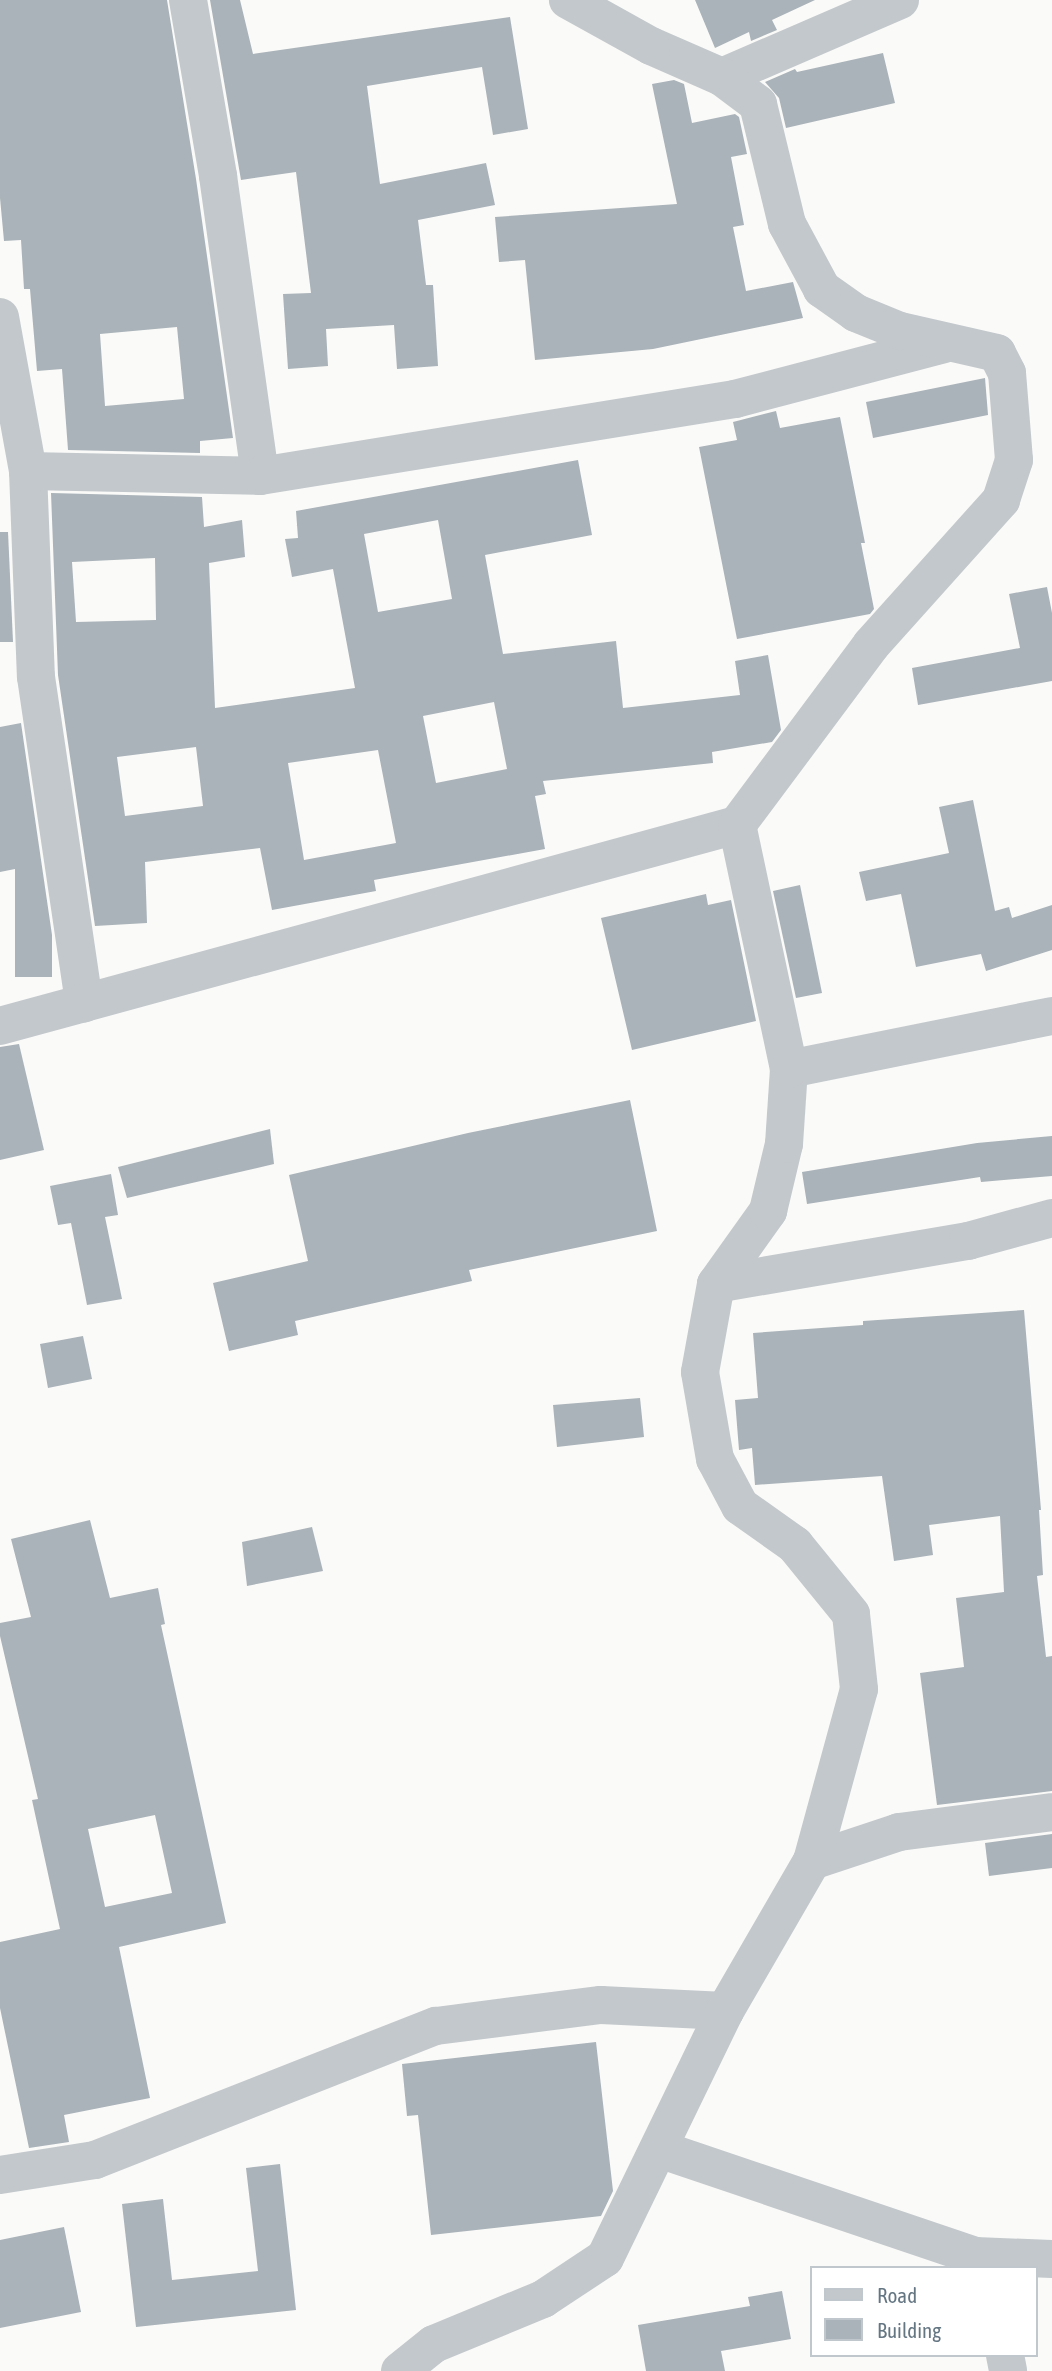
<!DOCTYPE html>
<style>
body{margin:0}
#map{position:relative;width:1052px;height:2371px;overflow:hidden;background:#fafaf8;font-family:"Asap Condensed",sans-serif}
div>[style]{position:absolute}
.building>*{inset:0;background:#aab3b9}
.minor>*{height:38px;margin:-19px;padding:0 19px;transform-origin:19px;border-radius:19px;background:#c3c8cc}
span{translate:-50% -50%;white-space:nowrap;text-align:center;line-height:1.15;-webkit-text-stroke:7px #fff;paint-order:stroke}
.legend{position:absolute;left:810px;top:2266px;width:228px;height:91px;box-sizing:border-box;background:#fff;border:2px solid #c1c8cd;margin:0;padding:9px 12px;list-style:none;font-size:21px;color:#657683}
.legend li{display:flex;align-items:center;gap:14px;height:35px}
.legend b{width:35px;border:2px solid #c1c8cd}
</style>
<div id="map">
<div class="building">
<i style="clip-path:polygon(evenodd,0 0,167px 0,196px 179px,233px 438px,200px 441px,200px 453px,68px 450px,62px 369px,37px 371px,30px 289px,24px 289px,21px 240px,4px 241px,0 198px,0 0,177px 327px,184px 399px,105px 406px,100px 334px,177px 327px)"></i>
<i style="clip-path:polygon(210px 0,240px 0,253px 54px,510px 17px,528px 129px,493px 135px,482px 67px,367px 86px,380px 184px,486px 163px,495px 205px,418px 220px,426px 285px,433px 285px,438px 366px,397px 369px,394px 325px,326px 329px,328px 366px,288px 369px,283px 294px,311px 293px,296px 172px,241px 180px)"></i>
<i style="clip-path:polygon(695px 0,815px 0,772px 20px,777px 30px,751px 41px,749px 32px,715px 48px)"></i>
<i style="clip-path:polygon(883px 53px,895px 103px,786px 128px,779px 98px,765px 82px,795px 69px,797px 72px)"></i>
<i style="clip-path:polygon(674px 80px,684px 84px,692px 123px,735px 114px,739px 117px,747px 154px,731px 157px,744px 225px,733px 227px,746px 291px,793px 282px,803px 318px,653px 349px,535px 360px,525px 260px,499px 262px,495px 217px,677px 204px,652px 84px)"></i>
<i style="clip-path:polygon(985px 378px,988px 415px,873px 438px,866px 402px)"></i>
<i style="clip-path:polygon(776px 411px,780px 428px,840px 417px,865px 543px,861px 543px,874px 609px,870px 614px,737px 639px,699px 447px,737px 440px,733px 422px)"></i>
<i style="clip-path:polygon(evenodd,578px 460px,592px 535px,485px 555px,503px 654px,616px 641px,623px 708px,740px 695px,735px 661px,768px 655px,781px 730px,772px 742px,712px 752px,713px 763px,543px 781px,546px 794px,535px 796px,545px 849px,374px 880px,376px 891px,272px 910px,260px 848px,145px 862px,147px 923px,95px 926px,58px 675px,51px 493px,202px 497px,204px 527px,242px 520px,245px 557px,209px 563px,215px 708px,355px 688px,333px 569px,292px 577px,285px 539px,298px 538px,296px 511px,578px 460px,438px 520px,452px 599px,378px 612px,364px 534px,438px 520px,578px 460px,155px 558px,156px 620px,76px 622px,72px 562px,155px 558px,578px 460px,494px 702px,507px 769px,436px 783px,423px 716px,494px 702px,578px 460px,196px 747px,203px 806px,125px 816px,117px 757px,196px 747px,578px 460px,378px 750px,396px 843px,304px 860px,288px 763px,378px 750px)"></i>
<i style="clip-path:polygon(0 532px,8px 532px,13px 642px,0 642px)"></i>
<i style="clip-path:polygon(1047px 587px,1052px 613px,1052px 681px,918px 705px,912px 668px,1020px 648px,1009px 594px)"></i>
<i style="clip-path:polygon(21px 723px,52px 935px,52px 977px,15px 977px,15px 869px,0 872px,0 727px)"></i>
<i style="clip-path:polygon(973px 800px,995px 911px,1009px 907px,1012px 918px,1052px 905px,1052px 950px,986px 971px,981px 954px,916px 967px,901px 894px,866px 901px,859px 872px,949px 853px,939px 807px)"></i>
<i style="clip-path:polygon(800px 885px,822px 993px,796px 998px,773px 891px)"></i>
<i style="clip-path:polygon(706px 894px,708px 905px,731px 900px,756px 1021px,632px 1050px,601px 918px)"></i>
<i style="clip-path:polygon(19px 1044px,44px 1150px,0 1160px,0 1047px)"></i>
<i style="clip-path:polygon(630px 1100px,657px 1231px,469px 1270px,472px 1281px,295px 1321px,298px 1335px,229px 1351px,213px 1283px,308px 1261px,289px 1175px,468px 1133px)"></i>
<i style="clip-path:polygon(270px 1129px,274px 1164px,127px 1198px,118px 1167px)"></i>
<i style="clip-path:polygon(1052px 1136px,1052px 1176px,981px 1182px,980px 1177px,807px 1204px,802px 1172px,977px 1143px)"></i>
<i style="clip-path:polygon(111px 1174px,118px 1215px,105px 1217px,122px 1299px,87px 1305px,71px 1223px,58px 1225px,50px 1186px)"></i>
<i style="clip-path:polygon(1024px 1310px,1041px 1510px,1039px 1510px,1043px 1575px,1037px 1576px,1046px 1657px,1052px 1656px,1052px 1791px,937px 1805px,920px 1673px,964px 1667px,956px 1598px,1004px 1592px,1000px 1516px,929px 1525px,933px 1555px,894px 1561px,882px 1476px,755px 1485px,752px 1448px,739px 1450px,735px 1400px,758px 1398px,753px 1333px,863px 1325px,863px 1321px)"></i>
<i style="clip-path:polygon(83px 1336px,92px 1379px,48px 1388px,40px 1344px)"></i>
<i style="clip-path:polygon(640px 1398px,644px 1437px,557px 1447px,553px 1405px)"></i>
<i style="clip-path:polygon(evenodd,90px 1520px,110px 1598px,158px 1588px,165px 1624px,161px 1625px,226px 1923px,119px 1947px,150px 2098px,64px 2115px,69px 2142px,29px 2148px,0 2008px,0 1942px,60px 1929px,32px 1800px,38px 1799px,0 1636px,0 1623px,31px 1617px,11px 1539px,90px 1520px,155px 1815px,172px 1893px,105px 1907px,88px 1829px,155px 1815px)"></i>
<i style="clip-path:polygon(312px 1527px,323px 1571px,247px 1586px,242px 1542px)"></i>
<i style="clip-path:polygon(1052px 1834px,1052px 1868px,989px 1876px,985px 1843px)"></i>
<i style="clip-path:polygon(596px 2042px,613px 2191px,601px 2216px,431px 2235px,418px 2115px,407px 2116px,402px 2064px)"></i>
<i style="clip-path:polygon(280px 2164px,296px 2310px,136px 2327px,122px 2204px,163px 2199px,172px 2280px,258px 2271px,246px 2168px)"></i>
<i style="clip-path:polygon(64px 2227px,81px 2312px,0 2328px,0 2240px)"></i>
<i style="clip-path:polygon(782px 2291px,791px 2339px,721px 2351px,725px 2371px,646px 2371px,638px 2325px,750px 2306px,748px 2297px)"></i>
</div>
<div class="minor">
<i style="left:188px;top:0;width:179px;rotate:80.3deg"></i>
<i style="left:218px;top:176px;width:303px;rotate:82deg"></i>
<i style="left:722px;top:77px;width:194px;rotate:-23.4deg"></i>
<i style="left:0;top:317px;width:157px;rotate:79.7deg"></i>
<i style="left:28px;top:471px;width:206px;rotate:87.8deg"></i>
<i style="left:36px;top:677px;width:330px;rotate:81.6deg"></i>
<i style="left:28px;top:471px;width:232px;rotate:1.2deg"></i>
<i style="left:260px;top:476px;width:481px;rotate:-9.2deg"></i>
<i style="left:735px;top:399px;width:216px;rotate:-14.7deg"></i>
<i style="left:0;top:1026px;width:764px;rotate:-15.26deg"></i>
<i style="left:737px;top:825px;width:224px;rotate:-53.3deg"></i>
<i style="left:871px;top:645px;width:195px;rotate:-48.1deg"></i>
<i style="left:1001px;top:500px;width:42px;rotate:-72deg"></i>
<i style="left:1014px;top:460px;width:87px;rotate:-94.6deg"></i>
<i style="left:1007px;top:373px;width:22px;rotate:-117deg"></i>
<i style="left:997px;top:353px;width:99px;rotate:-167.2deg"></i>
<i style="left:900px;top:331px;width:48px;rotate:-157.8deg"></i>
<i style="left:856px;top:313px;width:42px;rotate:-144.8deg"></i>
<i style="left:822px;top:289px;width:74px;rotate:-118.3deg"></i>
<i style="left:787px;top:224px;width:123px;rotate:-103.6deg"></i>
<i style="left:758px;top:104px;width:45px;rotate:-143.1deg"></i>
<i style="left:722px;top:77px;width:77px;rotate:-156.4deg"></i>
<i style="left:651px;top:46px;width:95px;rotate:-151deg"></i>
<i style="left:789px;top:1069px;width:268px;rotate:-11.4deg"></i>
<i style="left:716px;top:1284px;width:256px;rotate:-9.7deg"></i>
<i style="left:968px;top:1241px;width:87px;rotate:-15.3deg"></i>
<i style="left:812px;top:1861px;width:92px;rotate:-18.4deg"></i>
<i style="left:899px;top:1832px;width:154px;rotate:-7.4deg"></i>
<i style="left:659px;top:2149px;width:334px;rotate:18.7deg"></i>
<i style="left:975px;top:2256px;width:77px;rotate:2.2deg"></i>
<i style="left:0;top:2175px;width:96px;rotate:-9deg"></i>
<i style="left:95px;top:2160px;width:366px;rotate:-21.5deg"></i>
<i style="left:436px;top:2026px;width:166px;rotate:-7.3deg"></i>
<i style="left:601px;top:2005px;width:124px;rotate:2.8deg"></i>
<i style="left:1005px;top:2355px;width:16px;rotate:79deg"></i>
<i style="left:400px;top:2371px;width:43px;rotate:-38.5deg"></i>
<i style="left:434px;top:2344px;width:118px;rotate:-22.4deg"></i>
<i style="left:543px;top:2299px;width:74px;rotate:-33.5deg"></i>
<i style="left:605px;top:2258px;width:275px;rotate:-64.1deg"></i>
<i style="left:725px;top:2011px;width:173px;rotate:-59.9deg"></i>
<i style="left:812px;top:1861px;width:178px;rotate:-74.7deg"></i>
<i style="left:859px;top:1689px;width:75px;rotate:-96.1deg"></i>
<i style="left:851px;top:1614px;width:89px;rotate:-129.1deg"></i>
<i style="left:795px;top:1545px;width:67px;rotate:-144.7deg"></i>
<i style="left:740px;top:1506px;width:53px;rotate:-118deg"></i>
<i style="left:715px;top:1459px;width:88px;rotate:-99.8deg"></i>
<i style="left:700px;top:1372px;width:89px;rotate:-79.7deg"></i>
<i style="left:716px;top:1284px;width:90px;rotate:-54.5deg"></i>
<i style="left:768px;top:1211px;width:69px;rotate:-76.6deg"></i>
<i style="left:784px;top:1144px;width:75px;rotate:-86.2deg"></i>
<i style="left:789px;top:1069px;width:249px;rotate:-102deg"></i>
</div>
<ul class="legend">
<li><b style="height:9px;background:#c3c8cc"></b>Road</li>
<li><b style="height:19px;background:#aab3b9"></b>Building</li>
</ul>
</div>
